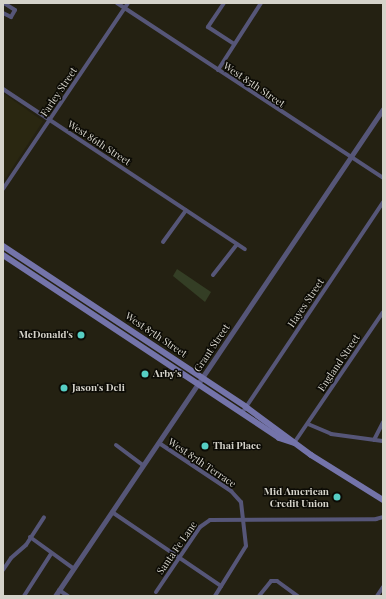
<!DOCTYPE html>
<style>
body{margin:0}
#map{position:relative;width:386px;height:599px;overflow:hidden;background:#242112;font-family:"Playfair Display",serif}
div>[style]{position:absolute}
.built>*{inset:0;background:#2a2711}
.green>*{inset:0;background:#343e25}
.minor>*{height:4px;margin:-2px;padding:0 2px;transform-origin:2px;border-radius:2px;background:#565678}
.tertiary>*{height:5px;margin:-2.5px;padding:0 2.5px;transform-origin:2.5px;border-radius:2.5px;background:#565678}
.secondary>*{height:6px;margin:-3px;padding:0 3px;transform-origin:3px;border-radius:3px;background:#7474aa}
.dots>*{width:11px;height:11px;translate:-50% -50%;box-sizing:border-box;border:2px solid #0c0b05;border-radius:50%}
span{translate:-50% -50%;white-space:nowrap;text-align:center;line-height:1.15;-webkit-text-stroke:3px #0c0b05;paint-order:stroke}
.street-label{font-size:10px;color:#d5d3ca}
.poi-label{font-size:10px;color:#d5d3ca;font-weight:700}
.right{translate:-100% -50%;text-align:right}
.left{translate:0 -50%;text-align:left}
.frame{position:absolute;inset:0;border:4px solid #d5d3ca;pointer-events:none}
</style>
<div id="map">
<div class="built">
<i style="clip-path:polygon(3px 93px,43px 121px,3px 182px)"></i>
</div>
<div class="green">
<i style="clip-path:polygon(177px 269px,211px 292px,205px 302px,173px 276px)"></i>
</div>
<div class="minor">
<i style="left:117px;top:3px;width:318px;rotate:33.3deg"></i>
<i style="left:224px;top:3px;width:29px;rotate:124deg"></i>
<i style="left:208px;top:27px;width:31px;rotate:33deg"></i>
<i style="left:3px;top:13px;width:9px;rotate:27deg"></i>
<i style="left:11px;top:17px;width:8px;rotate:-60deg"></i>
<i style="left:15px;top:10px;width:13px;rotate:-148deg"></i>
<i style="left:218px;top:70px;width:80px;rotate:-57.3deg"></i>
<i style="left:3px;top:89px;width:290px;rotate:33.5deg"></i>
<i style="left:3px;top:189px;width:224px;rotate:-56.1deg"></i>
<i style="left:163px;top:242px;width:39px;rotate:-54deg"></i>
<i style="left:213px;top:275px;width:39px;rotate:-52deg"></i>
<i style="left:242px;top:413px;width:254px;rotate:-56.2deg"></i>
<i style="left:308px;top:424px;width:25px;rotate:23deg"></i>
<i style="left:331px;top:434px;width:52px;rotate:7.7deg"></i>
<i style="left:374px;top:440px;width:20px;rotate:-63deg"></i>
<i style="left:159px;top:443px;width:87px;rotate:33.7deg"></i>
<i style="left:231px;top:491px;width:15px;rotate:48deg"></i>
<i style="left:241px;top:502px;width:44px;rotate:83.5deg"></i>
<i style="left:246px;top:546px;width:59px;rotate:121.8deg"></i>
<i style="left:294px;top:443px;width:158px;rotate:-55.8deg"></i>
<i style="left:116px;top:445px;width:34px;rotate:37deg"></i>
<i style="left:112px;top:512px;width:132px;rotate:34.2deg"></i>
<i style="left:30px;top:537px;width:54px;rotate:36deg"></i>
<i style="left:3px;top:570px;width:14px;rotate:-56deg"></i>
<i style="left:11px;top:558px;width:20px;rotate:-41deg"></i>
<i style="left:26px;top:545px;width:33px;rotate:-57deg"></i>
<i style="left:59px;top:590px;width:11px;rotate:34deg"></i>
<i style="left:156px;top:592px;width:78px;rotate:-55.9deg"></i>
<i style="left:200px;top:527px;width:12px;rotate:-35deg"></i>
<i style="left:210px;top:520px;width:166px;rotate:-0.3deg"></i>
<i style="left:376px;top:519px;width:7px;rotate:-16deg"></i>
<i style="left:24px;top:596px;width:50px;rotate:-57.3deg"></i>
<i style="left:259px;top:596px;width:19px;rotate:-51deg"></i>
<i style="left:271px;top:581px;width:6px"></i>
<i style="left:277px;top:581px;width:26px;rotate:36deg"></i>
<i style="left:377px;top:596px;width:11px;rotate:-56deg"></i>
</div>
<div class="tertiary">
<i style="left:55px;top:596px;width:587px;rotate:-56.04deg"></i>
</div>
<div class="secondary">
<i style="left:3px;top:246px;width:291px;rotate:33.5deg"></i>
<i style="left:246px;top:407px;width:81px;rotate:36.4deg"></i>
<i style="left:311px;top:455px;width:85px;rotate:32deg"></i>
<i style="left:3px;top:255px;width:331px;rotate:33.5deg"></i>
<i style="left:279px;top:438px;width:16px;rotate:18deg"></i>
</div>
<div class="dots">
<i style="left:81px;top:335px;background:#56cec4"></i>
<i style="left:145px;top:374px;background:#56cec4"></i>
<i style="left:64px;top:388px;background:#56cec4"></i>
<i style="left:205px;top:446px;background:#56cec4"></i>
<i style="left:337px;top:497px;background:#56cec4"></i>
</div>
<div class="street-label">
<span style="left:254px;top:85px;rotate:34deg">West 85th Street</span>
<span style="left:59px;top:92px;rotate:-56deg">Farley Street</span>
<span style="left:99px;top:143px;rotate:33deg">West 86th Street</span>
<span style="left:306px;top:303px;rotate:-56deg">Hayes Street</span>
<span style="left:156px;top:335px;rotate:34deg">West 87th Street</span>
<span style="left:212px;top:348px;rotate:-56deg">Grant Street</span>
<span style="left:339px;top:363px;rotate:-56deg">England Street</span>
<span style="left:202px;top:463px;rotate:34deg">West 87th Terrace</span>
<span style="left:177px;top:548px;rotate:-55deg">Santa Fe Lane</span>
</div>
<div class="poi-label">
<span class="right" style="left:73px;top:335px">McDonald's</span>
<span class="left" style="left:153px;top:374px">Arby's</span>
<span class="left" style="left:72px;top:388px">Jason's Deli</span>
<span class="left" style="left:213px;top:446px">Thai Place</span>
<span class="right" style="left:329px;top:497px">Mid American<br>Credit Union</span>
</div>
<div class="frame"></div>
</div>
